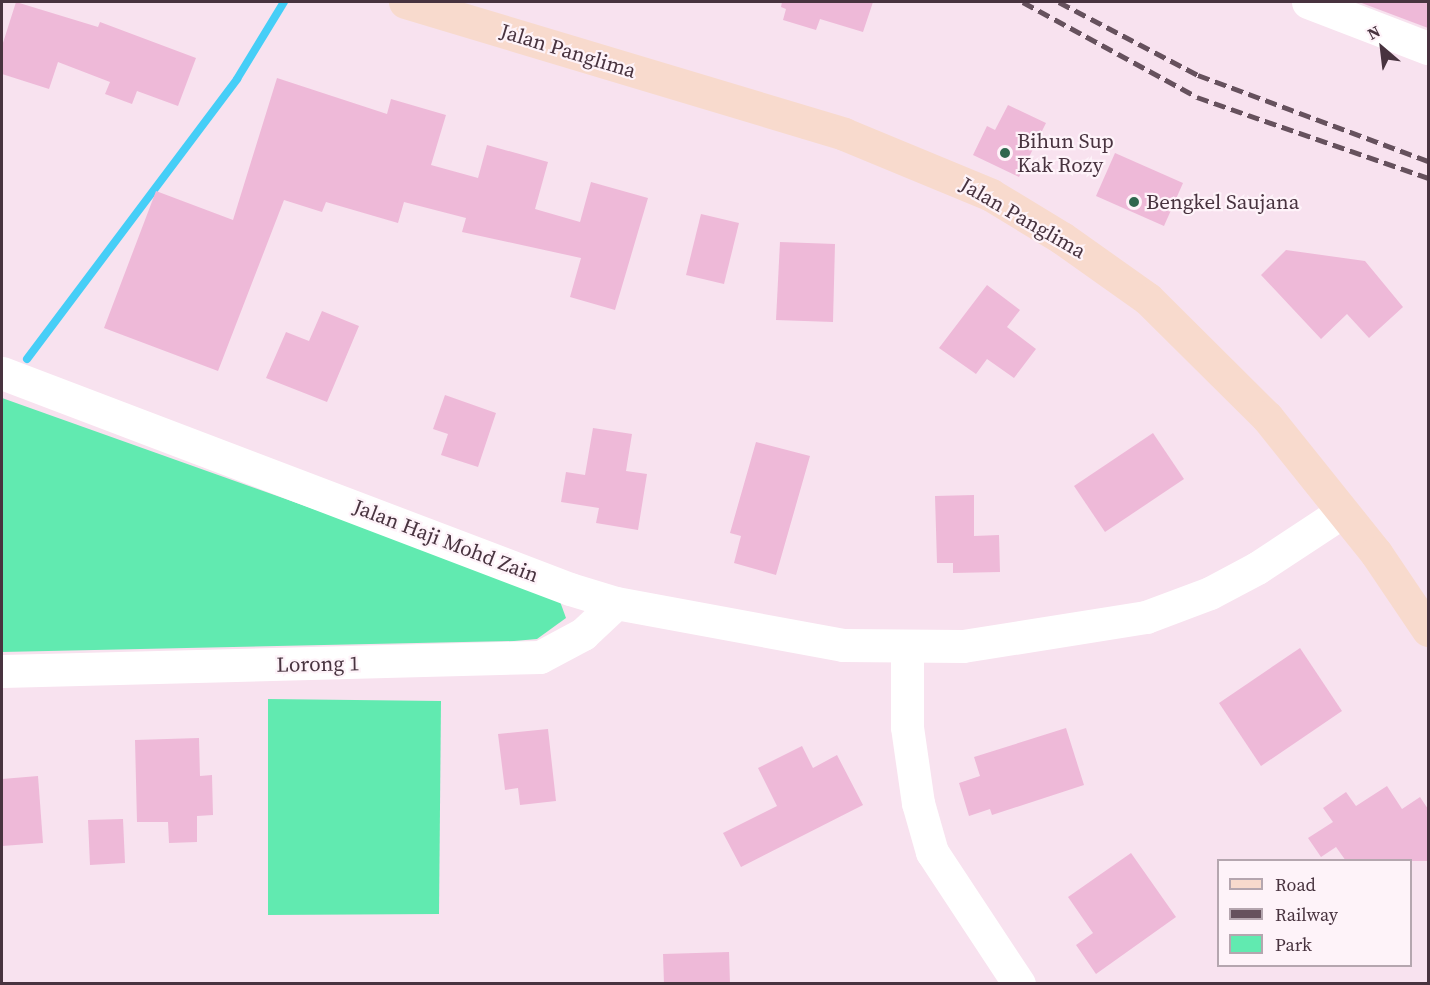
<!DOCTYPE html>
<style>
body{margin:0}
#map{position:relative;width:1430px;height:985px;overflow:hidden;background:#f8e2ef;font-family:"Source Serif 4",serif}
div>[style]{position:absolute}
.green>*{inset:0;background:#61eab0}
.stream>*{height:8px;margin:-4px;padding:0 4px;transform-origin:4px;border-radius:4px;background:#46cef7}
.building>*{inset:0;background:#eeb9d8}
.minor>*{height:33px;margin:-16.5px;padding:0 16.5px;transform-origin:16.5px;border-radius:16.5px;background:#fff}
.major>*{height:33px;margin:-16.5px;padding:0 16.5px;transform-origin:16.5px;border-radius:16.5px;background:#f8dacd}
.rail>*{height:4.5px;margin-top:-2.25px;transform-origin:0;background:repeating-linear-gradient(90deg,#66515d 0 12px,transparent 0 18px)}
.dots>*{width:16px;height:16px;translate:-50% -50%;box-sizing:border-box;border:3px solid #fef3f9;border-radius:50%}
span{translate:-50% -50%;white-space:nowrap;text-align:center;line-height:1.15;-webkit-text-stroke:4.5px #fef3f9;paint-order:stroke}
.street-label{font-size:21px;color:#48333f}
.poi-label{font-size:21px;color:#48333f}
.left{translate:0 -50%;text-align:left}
.frame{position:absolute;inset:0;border:3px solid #48333f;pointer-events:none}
.legend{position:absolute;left:1217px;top:859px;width:195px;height:108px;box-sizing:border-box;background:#fef3f9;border:2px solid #b5a6af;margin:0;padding:8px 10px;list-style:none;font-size:18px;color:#48333f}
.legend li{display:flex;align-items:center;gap:12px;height:30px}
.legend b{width:30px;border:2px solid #b5a6af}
.north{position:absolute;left:1352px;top:18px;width:60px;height:60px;-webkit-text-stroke:4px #fef3f9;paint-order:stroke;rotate:332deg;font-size:16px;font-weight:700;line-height:24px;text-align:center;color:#48333f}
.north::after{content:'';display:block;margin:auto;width:21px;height:27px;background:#48333f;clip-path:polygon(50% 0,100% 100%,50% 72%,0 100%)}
</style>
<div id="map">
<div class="green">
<i style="clip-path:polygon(2px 398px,558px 596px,566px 618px,537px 639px,514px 641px,2px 652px)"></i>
<i style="clip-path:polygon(268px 699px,441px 701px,439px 914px,268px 915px)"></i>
</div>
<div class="stream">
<i style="left:27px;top:359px;width:350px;rotate:-53.1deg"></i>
<i style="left:237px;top:79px;width:90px;rotate:-58.6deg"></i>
</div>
<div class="building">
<i style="clip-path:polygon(16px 2px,98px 27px,100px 22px,196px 58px,178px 106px,137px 91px,132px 104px,105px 94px,110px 82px,58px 62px,49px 89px,2px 74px,2px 46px)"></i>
<i style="clip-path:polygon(782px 2px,873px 2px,863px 32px,820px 19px,816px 30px,783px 20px,786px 9px,781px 7px)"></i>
<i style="clip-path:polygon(1359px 2px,1428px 2px,1428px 28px)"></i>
<i style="clip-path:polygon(277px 78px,387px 114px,391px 99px,446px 115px,431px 165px,478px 178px,487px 145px,548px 162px,535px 209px,580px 222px,591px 182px,648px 198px,615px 310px,570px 297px,581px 258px,462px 232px,466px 218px,404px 202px,398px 223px,326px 202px,322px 212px,284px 200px,218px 371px,104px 328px,156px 191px,233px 220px)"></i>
<i style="clip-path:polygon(1008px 105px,1046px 123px,1019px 177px,973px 155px,987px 126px,995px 130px)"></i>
<i style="clip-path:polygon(1115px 153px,1183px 183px,1164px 226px,1096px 196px)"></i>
<i style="clip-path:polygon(701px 214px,739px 223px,724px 284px,686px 275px)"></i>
<i style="clip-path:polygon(780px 242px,835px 244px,833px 322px,776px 320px)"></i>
<i style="clip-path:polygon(1286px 250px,1365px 261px,1403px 307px,1369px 338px,1347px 314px,1321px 339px,1261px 275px)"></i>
<i style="clip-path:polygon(987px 285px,1020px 310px,1007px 327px,1036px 349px,1014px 378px,987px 359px,976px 374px,939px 348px)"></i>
<i style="clip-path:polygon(322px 311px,359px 326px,327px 402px,266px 378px,286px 332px,309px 341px)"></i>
<i style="clip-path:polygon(445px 395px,496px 413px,478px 467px,441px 455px,448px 434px,433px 429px)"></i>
<i style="clip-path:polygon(593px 428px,632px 434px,626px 471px,647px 474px,638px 530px,596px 523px,599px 508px,561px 502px,566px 472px,585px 475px)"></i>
<i style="clip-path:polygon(1153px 433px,1184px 479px,1105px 532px,1074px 486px)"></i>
<i style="clip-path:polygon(756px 442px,810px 456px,776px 575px,734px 563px,741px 536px,730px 533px)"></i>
<i style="clip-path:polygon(974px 495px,974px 536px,999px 535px,1000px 572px,953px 573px,953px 563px,937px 563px,935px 496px)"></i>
<i style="clip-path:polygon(1300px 648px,1342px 711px,1261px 766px,1219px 703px)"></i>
<i style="clip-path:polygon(1066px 728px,1084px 785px,992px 815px,990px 809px,969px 816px,959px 783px,980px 776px,974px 757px)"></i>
<i style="clip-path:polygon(548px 729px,556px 801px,520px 805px,518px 788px,505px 790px,498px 734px)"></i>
<i style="clip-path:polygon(199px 738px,200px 776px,212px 775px,213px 815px,197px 816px,197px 842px,169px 843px,168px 822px,137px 822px,135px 740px)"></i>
<i style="clip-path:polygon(802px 746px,813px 768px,837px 755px,863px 805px,741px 867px,723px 833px,777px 806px,758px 768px)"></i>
<i style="clip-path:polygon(38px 776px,43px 843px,2px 846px,2px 779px)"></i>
<i style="clip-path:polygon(1387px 786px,1402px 809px,1420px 797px,1428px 809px,1428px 861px,1346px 861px,1336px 847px,1321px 857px,1308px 838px,1333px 822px,1323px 808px,1346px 792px,1356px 806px)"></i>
<i style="clip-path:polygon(123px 819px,125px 863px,90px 865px,88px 820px)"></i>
<i style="clip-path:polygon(1131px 853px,1176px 917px,1096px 974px,1076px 945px,1093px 933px,1068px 897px)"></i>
<i style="clip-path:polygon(729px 952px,730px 984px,664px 984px,663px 954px)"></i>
</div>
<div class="minor">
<i style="left:1308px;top:2px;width:129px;rotate:21deg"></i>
<i style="left:2px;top:373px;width:608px;rotate:20.82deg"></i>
<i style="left:570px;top:589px;width:48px;rotate:16.9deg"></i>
<i style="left:616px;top:603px;width:231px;rotate:10.5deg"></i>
<i style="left:843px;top:645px;width:120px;rotate:0.5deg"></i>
<i style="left:963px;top:646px;width:185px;rotate:-9deg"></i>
<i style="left:1146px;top:617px;width:68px;rotate:-20.6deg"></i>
<i style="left:1210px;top:593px;width:53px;rotate:-28deg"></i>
<i style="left:1257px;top:568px;width:102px;rotate:-33.4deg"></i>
<i style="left:907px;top:647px;width:80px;rotate:90deg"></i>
<i style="left:907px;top:727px;width:77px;rotate:81.8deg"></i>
<i style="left:918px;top:803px;width:51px;rotate:74.1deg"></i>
<i style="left:932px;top:852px;width:158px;rotate:56.6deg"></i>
<i style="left:2px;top:671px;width:538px;rotate:-1.49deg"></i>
<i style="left:540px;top:657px;width:49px;rotate:-28.1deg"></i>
<i style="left:583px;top:634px;width:45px;rotate:-43.2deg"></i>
</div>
<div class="major">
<i style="left:405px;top:2px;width:458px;rotate:16.7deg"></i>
<i style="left:844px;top:134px;width:159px;rotate:22.5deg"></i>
<i style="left:991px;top:195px;width:83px;rotate:31.2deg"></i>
<i style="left:1062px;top:238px;width:105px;rotate:35.3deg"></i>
<i style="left:1148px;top:299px;width:168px;rotate:44.8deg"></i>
<i style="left:1267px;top:417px;width:174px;rotate:51.3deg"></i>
<i style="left:1376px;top:553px;width:93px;rotate:56deg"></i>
</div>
<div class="rail">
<i style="left:1023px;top:2px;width:198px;rotate:28.6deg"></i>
<i style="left:1197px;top:97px;width:245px;rotate:19.3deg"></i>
<i style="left:1059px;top:2px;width:157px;rotate:27.7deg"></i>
<i style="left:1198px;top:75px;width:246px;rotate:20.5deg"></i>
</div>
<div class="dots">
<i style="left:1005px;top:153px;background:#2f674e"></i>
<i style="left:1134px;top:202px;background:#2f674e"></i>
</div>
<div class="street-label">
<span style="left:568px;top:51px;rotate:17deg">Jalan Panglima</span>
<span style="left:1023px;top:218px;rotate:30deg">Jalan Panglima</span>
<span style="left:446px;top:541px;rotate:21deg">Jalan Haji Mohd Zain</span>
<span style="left:318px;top:664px;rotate:-1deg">Lorong 1</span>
</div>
<div class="poi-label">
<span class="left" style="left:1017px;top:153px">Bihun Sup<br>Kak Rozy</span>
<span class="left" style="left:1146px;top:202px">Bengkel Saujana</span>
</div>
<div class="frame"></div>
<ul class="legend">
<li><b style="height:8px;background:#f8dacd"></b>Road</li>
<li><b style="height:8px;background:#66515d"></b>Railway</li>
<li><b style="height:16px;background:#61eab0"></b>Park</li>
</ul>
<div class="north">N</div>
</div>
